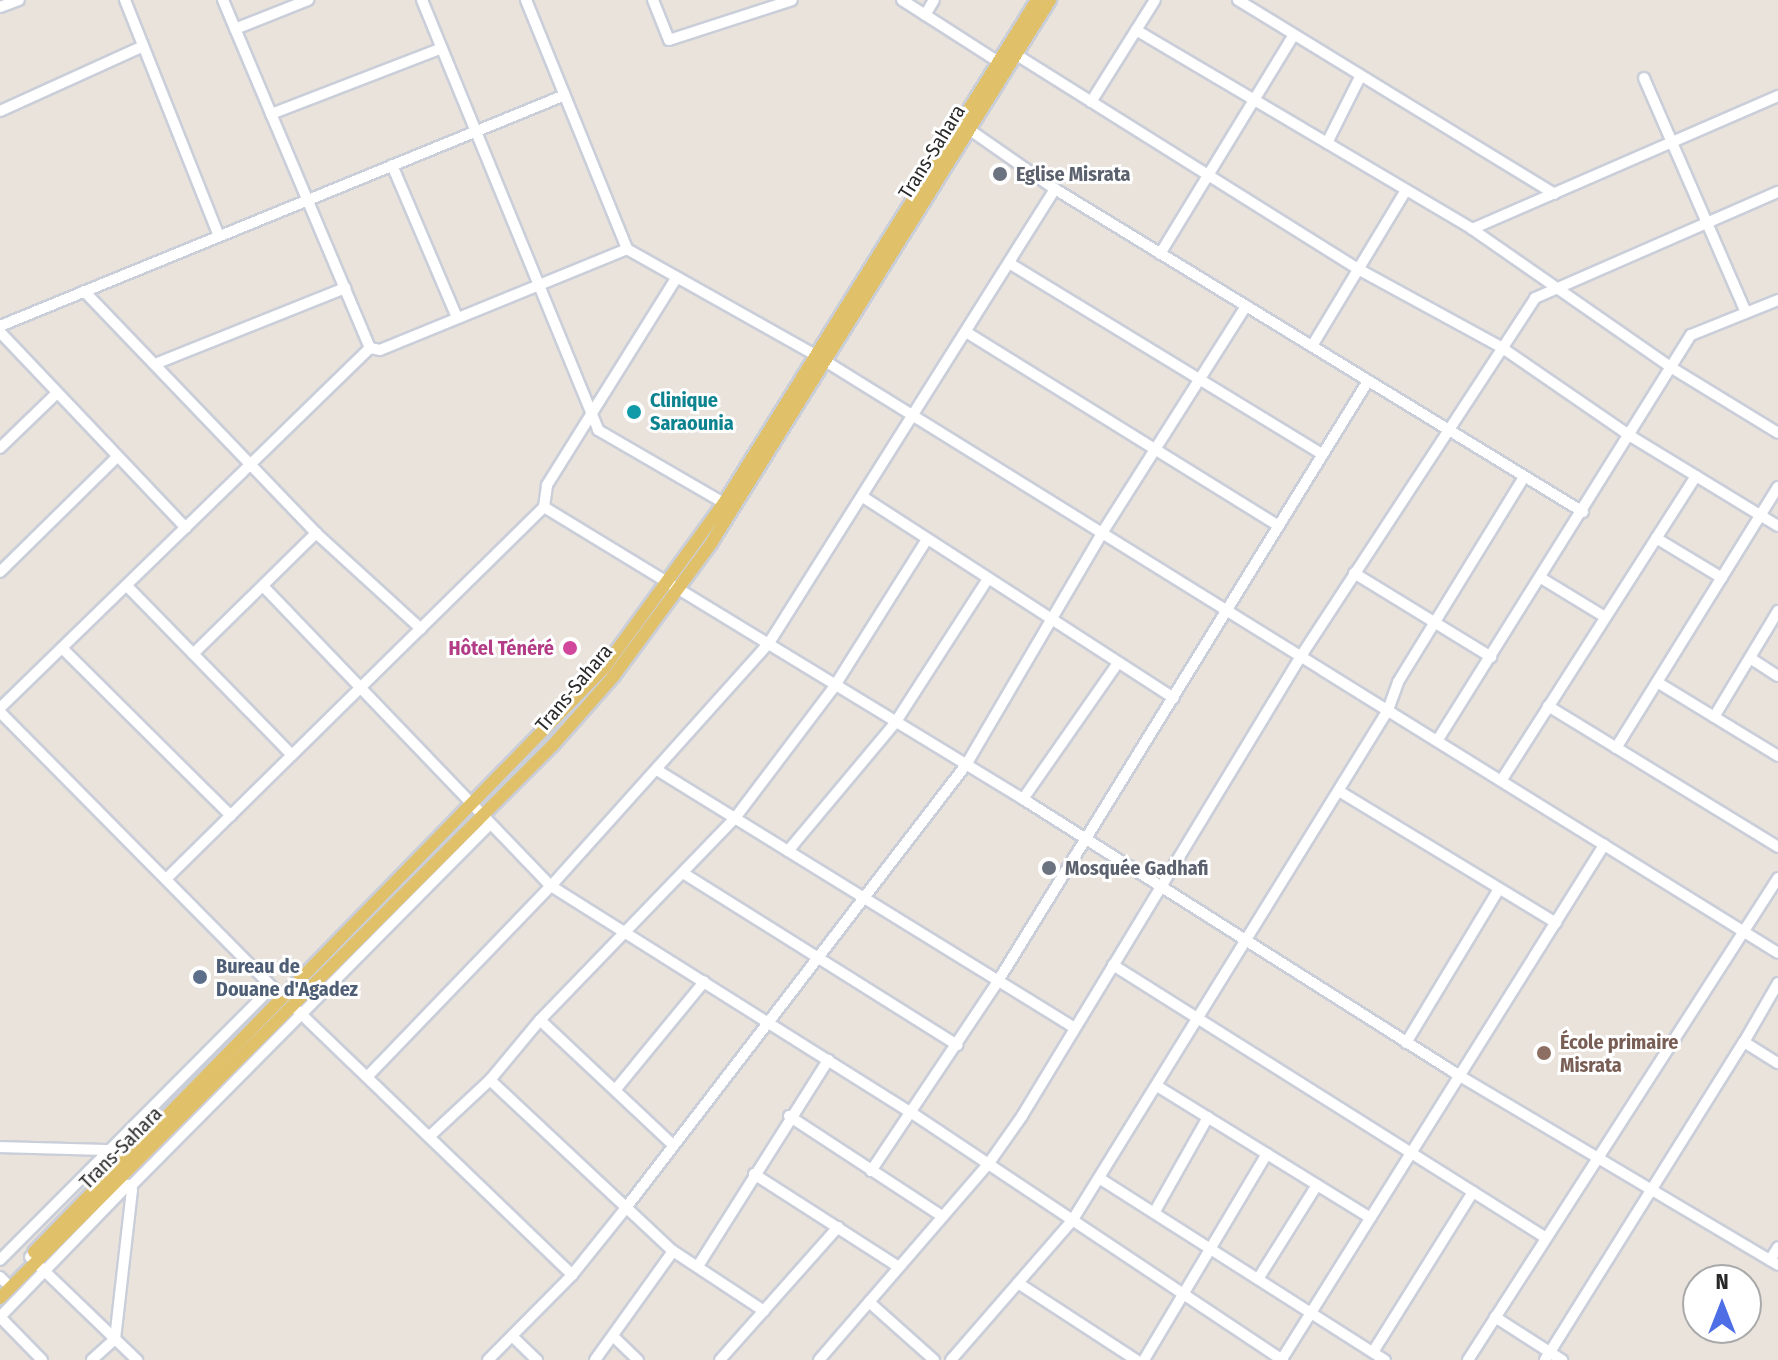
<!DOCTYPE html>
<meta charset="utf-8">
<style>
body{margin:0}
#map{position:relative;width:1778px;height:1360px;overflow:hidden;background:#e9e3dc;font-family:"Fira Sans Condensed",sans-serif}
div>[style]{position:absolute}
.roads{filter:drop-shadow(2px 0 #caced9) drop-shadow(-2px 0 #caced9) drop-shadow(0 2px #caced9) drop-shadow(0 -2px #caced9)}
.minor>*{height:10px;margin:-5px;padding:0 5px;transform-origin:5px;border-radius:5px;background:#fff}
.major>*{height:12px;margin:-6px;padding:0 6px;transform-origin:6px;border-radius:6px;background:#e0c16a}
.dots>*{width:22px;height:22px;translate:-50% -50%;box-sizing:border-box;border:4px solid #fff;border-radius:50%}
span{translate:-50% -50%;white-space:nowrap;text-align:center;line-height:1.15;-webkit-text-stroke:6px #fff;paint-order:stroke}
.street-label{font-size:20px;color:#292929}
.worship-label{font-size:20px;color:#5b616d;font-weight:700}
.left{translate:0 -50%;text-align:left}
.culture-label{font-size:20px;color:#0d838f;font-weight:700}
.hotel-label{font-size:20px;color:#b23c85;font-weight:700}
.right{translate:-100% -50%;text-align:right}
.service-label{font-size:20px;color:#4e5e75;font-weight:700}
.education-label{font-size:20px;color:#785e54;font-weight:700}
.north{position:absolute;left:1682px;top:1264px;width:80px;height:80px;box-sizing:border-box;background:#fff;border:2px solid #a9a9a9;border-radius:50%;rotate:0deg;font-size:22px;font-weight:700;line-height:32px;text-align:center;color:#292929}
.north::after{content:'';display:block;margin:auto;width:28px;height:36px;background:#4e6ee5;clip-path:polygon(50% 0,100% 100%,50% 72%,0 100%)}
</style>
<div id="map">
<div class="roads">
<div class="minor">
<i style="left:125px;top:0;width:254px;rotate:68.3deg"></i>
<i style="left:223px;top:0;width:378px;rotate:67.1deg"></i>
<i style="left:422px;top:0;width:465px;rotate:67.7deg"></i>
<i style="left:598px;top:430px;width:146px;rotate:30.1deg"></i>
<i style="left:526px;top:0;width:269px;rotate:67.9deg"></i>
<i style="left:627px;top:249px;width:218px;rotate:29.4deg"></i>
<i style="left:817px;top:356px;width:1131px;rotate:31.85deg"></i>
<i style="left:653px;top:0;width:43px;rotate:68.2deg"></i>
<i style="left:669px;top:40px;width:129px;rotate:-18deg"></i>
<i style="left:902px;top:0;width:122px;rotate:32.7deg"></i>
<i style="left:1238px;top:0;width:371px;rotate:31.5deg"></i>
<i style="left:0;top:7px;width:20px;rotate:-20deg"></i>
<i style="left:925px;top:15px;width:17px;rotate:-59deg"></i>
<i style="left:235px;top:29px;width:79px;rotate:-21.7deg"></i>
<i style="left:1136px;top:30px;width:391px;rotate:30.6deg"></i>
<i style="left:1472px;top:229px;width:244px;rotate:34.8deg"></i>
<i style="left:1672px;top:368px;width:124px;rotate:31.5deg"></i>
<i style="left:1012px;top:52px;width:408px;rotate:32.1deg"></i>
<i style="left:1358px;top:269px;width:163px;rotate:28.6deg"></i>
<i style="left:1501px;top:347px;width:159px;rotate:34.5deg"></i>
<i style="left:1632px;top:437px;width:171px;rotate:31.4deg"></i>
<i style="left:1644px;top:78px;width:256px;rotate:66.5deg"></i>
<i style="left:1091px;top:102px;width:120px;rotate:-57.9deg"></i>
<i style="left:0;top:111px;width:157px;rotate:-24.4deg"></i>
<i style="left:271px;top:114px;width:183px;rotate:-21.1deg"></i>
<i style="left:970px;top:130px;width:103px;rotate:34.8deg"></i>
<i style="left:1055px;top:189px;width:619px;rotate:31.46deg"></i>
<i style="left:1327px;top:143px;width:74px;rotate:-63.4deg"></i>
<i style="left:392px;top:165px;width:163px;rotate:66.9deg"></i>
<i style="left:1472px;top:229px;width:334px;rotate:-23.5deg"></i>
<i style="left:1160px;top:254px;width:255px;rotate:-58.6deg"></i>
<i style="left:1009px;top:263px;width:367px;rotate:31.4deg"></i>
<i style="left:84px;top:291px;width:335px;rotate:46.2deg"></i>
<i style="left:316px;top:533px;width:142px;rotate:42.4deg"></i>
<i style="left:0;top:326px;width:610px;rotate:-22.24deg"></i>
<i style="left:0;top:332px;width:270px;rotate:46.5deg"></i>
<i style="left:966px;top:332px;width:368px;rotate:31.8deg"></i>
<i style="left:1312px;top:346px;width:182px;rotate:-58.9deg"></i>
<i style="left:155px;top:364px;width:205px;rotate:-21.8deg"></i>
<i style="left:0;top:448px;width:79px;rotate:-44deg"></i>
<i style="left:863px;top:497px;width:370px;rotate:32.9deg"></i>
<i style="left:544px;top:507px;width:561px;rotate:31.37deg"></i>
<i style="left:1023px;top:799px;width:517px;rotate:32.37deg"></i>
<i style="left:1460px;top:1076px;width:370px;rotate:30.7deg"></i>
<i style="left:1656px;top:538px;width:77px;rotate:31.2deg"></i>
<i style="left:0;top:572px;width:164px;rotate:-44.5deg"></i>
<i style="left:1354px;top:573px;width:161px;rotate:31.5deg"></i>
<i style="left:1541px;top:578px;width:75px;rotate:31.4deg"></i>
<i style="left:127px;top:586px;width:236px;rotate:45.7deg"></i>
<i style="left:263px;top:586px;width:416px;rotate:46.2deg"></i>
<i style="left:551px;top:886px;width:426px;rotate:32.2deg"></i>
<i style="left:912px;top:1113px;width:446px;rotate:33.7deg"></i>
<i style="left:62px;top:648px;width:238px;rotate:44.8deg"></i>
<i style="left:193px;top:654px;width:173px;rotate:-44.5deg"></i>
<i style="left:1750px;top:658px;width:33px;rotate:33deg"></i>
<i style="left:1657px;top:682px;width:142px;rotate:31.4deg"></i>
<i style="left:1548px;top:706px;width:270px;rotate:31.5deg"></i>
<i style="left:0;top:708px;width:516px;rotate:-44.22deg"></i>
<i style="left:370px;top:348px;width:10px;rotate:11deg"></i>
<i style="left:380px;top:350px;width:267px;rotate:-22.2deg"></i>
<i style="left:0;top:712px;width:402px;rotate:45.3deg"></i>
<i style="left:1714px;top:717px;width:124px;rotate:-58.9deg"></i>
<i style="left:1437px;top:741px;width:479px;rotate:-58deg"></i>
<i style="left:1691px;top:335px;width:94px;rotate:-21.9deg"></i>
<i style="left:1616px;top:748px;width:307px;rotate:-58.2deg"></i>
<i style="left:657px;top:770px;width:490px;rotate:31.7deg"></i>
<i style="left:1501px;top:781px;width:362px;rotate:-57.4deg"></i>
<i style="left:1339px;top:791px;width:254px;rotate:31.3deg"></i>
<i style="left:1023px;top:799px;width:166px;rotate:-55.1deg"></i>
<i style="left:788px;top:851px;width:167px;rotate:-50.1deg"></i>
<i style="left:895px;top:723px;width:170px;rotate:-57.2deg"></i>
<i style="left:683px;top:873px;width:324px;rotate:32.1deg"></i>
<i style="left:166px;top:879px;width:530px;rotate:-44.54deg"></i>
<i style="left:544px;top:507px;width:22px;rotate:-82deg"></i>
<i style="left:547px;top:485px;width:245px;rotate:-58deg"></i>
<i style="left:1113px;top:965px;width:512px;rotate:32.23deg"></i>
<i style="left:1778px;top:983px;width:68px;rotate:120deg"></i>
<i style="left:1744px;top:1042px;width:40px;rotate:32deg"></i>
<i style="left:297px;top:1010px;width:382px;rotate:43.9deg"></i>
<i style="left:540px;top:1020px;width:183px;rotate:43.2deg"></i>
<i style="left:1406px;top:1043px;width:180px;rotate:-58.9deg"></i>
<i style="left:367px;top:1077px;width:265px;rotate:-46.1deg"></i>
<i style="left:551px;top:886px;width:326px;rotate:-48.1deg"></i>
<i style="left:769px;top:643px;width:537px;rotate:-57.79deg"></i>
<i style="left:490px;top:1080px;width:250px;rotate:43.1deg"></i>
<i style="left:673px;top:1251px;width:109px;rotate:33.4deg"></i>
<i style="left:1157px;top:1086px;width:251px;rotate:31.7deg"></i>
<i style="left:616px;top:1089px;width:139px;rotate:-50.6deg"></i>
<i style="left:789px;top:1116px;width:183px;rotate:33.2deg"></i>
<i style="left:431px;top:1135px;width:81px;rotate:-43deg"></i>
<i style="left:490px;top:1080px;width:78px;rotate:-50.2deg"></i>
<i style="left:540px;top:1020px;width:281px;rotate:-46deg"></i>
<i style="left:735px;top:818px;width:164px;rotate:-52.9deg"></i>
<i style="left:834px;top:687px;width:173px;rotate:-57.8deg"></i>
<i style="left:0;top:1147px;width:110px;rotate:1.6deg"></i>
<i style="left:871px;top:1171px;width:229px;rotate:-56.2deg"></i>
<i style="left:998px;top:981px;width:705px;rotate:-58.34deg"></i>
<i style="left:754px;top:1174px;width:172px;rotate:32.7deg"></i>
<i style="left:1099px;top:1178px;width:339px;rotate:32.5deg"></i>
<i style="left:131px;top:1186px;width:510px;rotate:-45.24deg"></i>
<i style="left:1154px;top:1213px;width:110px;rotate:-60.6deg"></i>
<i style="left:30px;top:1257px;width:149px;rotate:43.9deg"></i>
<i style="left:0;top:1260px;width:385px;rotate:-45.1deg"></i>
<i style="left:1770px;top:1260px;width:15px;rotate:-58deg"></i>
<i style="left:698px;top:1266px;width:244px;rotate:-57.7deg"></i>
<i style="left:0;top:1277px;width:7px;rotate:45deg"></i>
<i style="left:1258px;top:1279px;width:111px;rotate:-57.9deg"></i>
<i style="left:1018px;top:1283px;width:141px;rotate:33.1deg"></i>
<i style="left:869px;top:1302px;width:87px;rotate:41.7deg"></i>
<i style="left:1495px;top:1317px;width:80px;rotate:32.7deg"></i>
<i style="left:512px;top:1336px;width:35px;rotate:44deg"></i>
<i style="left:615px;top:1338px;width:32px;rotate:44deg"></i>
<i style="left:1373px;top:1352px;width:189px;rotate:-58deg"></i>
<i style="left:1282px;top:1359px;width:607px;rotate:-57.93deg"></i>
<i style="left:42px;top:1360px;width:60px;rotate:-134.3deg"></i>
<i style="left:0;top:1317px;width:184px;rotate:-45.9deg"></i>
<i style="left:128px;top:1185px;width:6px;rotate:51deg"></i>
<i style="left:132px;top:1190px;width:150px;rotate:96.5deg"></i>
<i style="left:115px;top:1339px;width:31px;rotate:138deg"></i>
<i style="left:488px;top:1360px;width:120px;rotate:-45.3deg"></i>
<i style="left:572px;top:1275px;width:85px;rotate:-51.2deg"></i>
<i style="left:625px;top:1209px;width:560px;rotate:-52.48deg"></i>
<i style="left:966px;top:765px;width:269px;rotate:-59.6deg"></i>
<i style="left:1102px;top:533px;width:269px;rotate:-57.6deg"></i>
<i style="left:595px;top:1360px;width:134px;rotate:-54.4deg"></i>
<i style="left:720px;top:1360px;width:178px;rotate:-48.4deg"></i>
<i style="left:819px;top:1360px;width:260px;rotate:-49.2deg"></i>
<i style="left:989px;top:1163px;width:57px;rotate:-54.9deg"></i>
<i style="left:1022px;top:1116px;width:538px;rotate:-58.76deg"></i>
<i style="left:1301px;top:656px;width:428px;rotate:-56.8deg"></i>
<i style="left:1535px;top:298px;width:265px;rotate:-23.6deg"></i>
<i style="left:951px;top:1360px;width:184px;rotate:-49deg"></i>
<i style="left:1072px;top:1221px;width:601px;rotate:-58.27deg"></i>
<i style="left:1388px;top:710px;width:30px;rotate:-70deg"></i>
<i style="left:1398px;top:682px;width:241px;rotate:-58.4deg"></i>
<i style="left:1144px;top:1360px;width:240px;rotate:-59.2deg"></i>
<i style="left:1468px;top:1360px;width:573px;rotate:-57.25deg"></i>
<i style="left:1545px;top:1360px;width:375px;rotate:-58deg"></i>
</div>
<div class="major">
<i style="left:34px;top:1252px;width:816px;rotate:-45.7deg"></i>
<i style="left:604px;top:668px;width:204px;rotate:-54deg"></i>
<i style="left:724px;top:503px;width:592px;rotate:-58.11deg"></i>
<i style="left:0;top:1298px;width:782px;rotate:-45deg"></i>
<i style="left:553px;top:745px;width:91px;rotate:-48.6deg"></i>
<i style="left:613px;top:677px;width:167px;rotate:-53.7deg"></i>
<i style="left:712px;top:542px;width:639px;rotate:-58.05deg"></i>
</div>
</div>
<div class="dots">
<i style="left:1000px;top:174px;background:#6b7280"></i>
<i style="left:634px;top:412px;background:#0f9aa8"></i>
<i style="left:570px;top:648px;background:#d1479c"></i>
<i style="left:1049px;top:868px;background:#6b7280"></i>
<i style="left:200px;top:977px;background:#5c6f8a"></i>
<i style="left:1544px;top:1053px;background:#8d6e63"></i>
</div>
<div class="street-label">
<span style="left:932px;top:152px;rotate:-58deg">Trans-Sahara</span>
<span style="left:574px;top:688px;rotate:-50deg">Trans-Sahara</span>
<span style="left:121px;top:1148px;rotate:-45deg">Trans-Sahara</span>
</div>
<div class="worship-label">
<span class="left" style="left:1016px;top:174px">Eglise Misrata</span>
<span class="left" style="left:1065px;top:868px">Mosquée Gadhafi</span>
</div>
<div class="culture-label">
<span class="left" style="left:650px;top:412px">Clinique<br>Saraounia</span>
</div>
<div class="hotel-label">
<span class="right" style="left:554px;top:648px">Hôtel Ténéré</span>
</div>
<div class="service-label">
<span class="left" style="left:216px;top:978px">Bureau de<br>Douane d'Agadez</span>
</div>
<div class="education-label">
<span class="left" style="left:1560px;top:1054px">École primaire<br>Misrata</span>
</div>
<div class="north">N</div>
</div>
